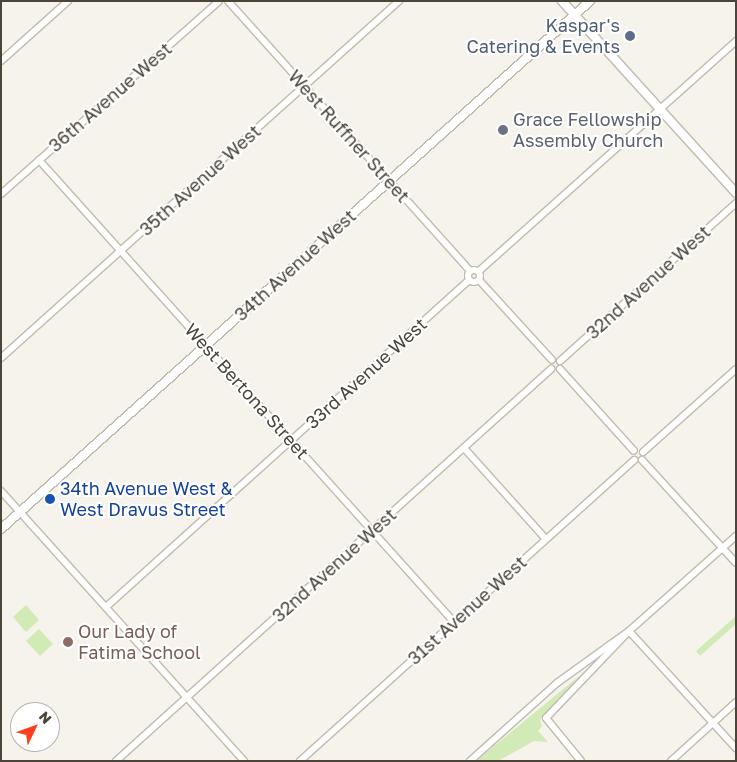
<!DOCTYPE html>
<style>
body{margin:0}
#map{position:relative;width:737px;height:762px;overflow:hidden;background:#f6f3ec;font-family:"Golos Text",sans-serif}
div>[style]{position:absolute}
.green>*{inset:0;background:#d2eab5}
.roads{filter:drop-shadow(1px 0 #c2bbae) drop-shadow(-1px 0 #c2bbae) drop-shadow(0 1px #c2bbae) drop-shadow(0 -1px #c2bbae)}
.minor>*{height:6px;margin:-3px;padding:0 3px;transform-origin:3px;border-radius:3px;background:#fff}
.minor>.ring{margin:-3px;padding:0;box-sizing:content-box;background:none;border:6px solid #fff;border-radius:50%}
.tertiary>*{height:8px;margin:-4px;padding:0 4px;transform-origin:4px;border-radius:4px;background:#fff}
.dots>*{width:14px;height:14px;translate:-50% -50%;box-sizing:border-box;border:2px solid #fff;border-radius:50%}
span{translate:-50% -50%;white-space:nowrap;text-align:center;line-height:1.15;-webkit-text-stroke:4px #fff;paint-order:stroke}
.service-label{font-size:18px;color:#4e5e75}
.right{translate:-100% -50%;text-align:right}
.street-label{font-size:18px;color:#4b4439}
.worship-label{font-size:18px;color:#5b616d}
.left{translate:0 -50%;text-align:left}
.transit-label{font-size:18px;color:#164399}
.education-label{font-size:18px;color:#785e54}
.frame{position:absolute;inset:0;border:2px solid #4b4439;pointer-events:none}
.north{position:absolute;left:10px;top:702px;width:50px;height:50px;box-sizing:border-box;background:#fff;border:1px solid #b7b4b0;border-radius:50%;rotate:48deg;font-size:14px;font-weight:700;line-height:20px;text-align:center;color:#4b4439}
.north::after{content:'';display:block;margin:auto;width:18px;height:22px;background:#fc3f1d;clip-path:polygon(50% 0,100% 100%,50% 72%,0 100%)}
</style>
<div id="map">
<div class="green">
<i style="clip-path:polygon(26px 605px,39px 620px,26px 632px,13px 617px)"></i>
<i style="clip-path:polygon(736px 616px,736px 624px,700px 656px,696px 651px)"></i>
<i style="clip-path:polygon(39px 629px,53px 644px,40px 656px,26px 641px)"></i>
<i style="clip-path:polygon(590px 667px,540px 720px,542px 726px,538px 731px,548px 742px,534px 741px,498px 761px,476px 761px)"></i>
</div>
<div class="roads">
<div class="minor">
<i style="left:228px;top:1px;width:363px;rotate:48.1deg"></i>
<i style="left:1px;top:61px;width:90px;rotate:-41.8deg"></i>
<i style="left:39px;top:160px;width:621px;rotate:48.07deg"></i>
<i style="left:1px;top:194px;width:291px;rotate:-41.5deg"></i>
<i class="ring" style="left:468px;top:270px;width:6px;height:6px"></i>
<i style="left:479px;top:271px;width:345px;rotate:-41.8deg"></i>
<i style="left:479px;top:280px;width:108px;rotate:47.6deg"></i>
<i style="left:1px;top:358px;width:535px;rotate:-41.89deg"></i>
<i style="left:560px;top:361px;width:237px;rotate:-41.9deg"></i>
<i style="left:560px;top:369px;width:110px;rotate:47.9deg"></i>
<i style="left:464px;top:448px;width:122px;rotate:48deg"></i>
<i style="left:643px;top:452px;width:125px;rotate:-41.7deg"></i>
<i style="left:642px;top:460px;width:139px;rotate:47.6deg"></i>
<i style="left:1px;top:491px;width:363px;rotate:48deg"></i>
<i style="left:106px;top:607px;width:489px;rotate:-42deg"></i>
<i style="left:116px;top:761px;width:586px;rotate:-42.02deg"></i>
<i style="left:300px;top:761px;width:450px;rotate:-42deg"></i>
<i style="left:470px;top:761px;width:117px;rotate:-41.9deg"></i>
<i style="left:557px;top:683px;width:89px;rotate:-35.8deg"></i>
<i style="left:629px;top:631px;width:143px;rotate:-41.6deg"></i>
<i style="left:581px;top:761px;width:55px;rotate:-129.1deg"></i>
<i style="left:546px;top:718px;width:120px;rotate:-46.3deg"></i>
<i style="left:629px;top:631px;width:159px;rotate:47.6deg"></i>
<i style="left:671px;top:761px;width:88px;rotate:-42.2deg"></i>
</div>
<div class="tertiary">
<i style="left:562px;top:1px;width:259px;rotate:47.8deg"></i>
<i style="left:1px;top:529px;width:791px;rotate:-41.87deg"></i>
</div>
</div>
<div class="dots">
<i style="left:630px;top:36px;background:#5c6f8a"></i>
<i style="left:503px;top:130px;background:#6b7280"></i>
<i style="left:50px;top:499px;background:#1a4fb4"></i>
<i style="left:68px;top:642px;background:#8d6e63"></i>
</div>
<div class="service-label">
<span class="right" style="left:620px;top:36px">Kaspar's<br>Catering &amp; Events</span>
</div>
<div class="street-label">
<span style="left:110px;top:97px;rotate:-41deg">36th Avenue West</span>
<span style="left:349px;top:136px;rotate:48deg">West Ruffner Street</span>
<span style="left:200px;top:180px;rotate:-42deg">35th Avenue West</span>
<span style="left:295px;top:265px;rotate:-42deg">34th Avenue West</span>
<span style="left:648px;top:282px;rotate:-42deg">32nd Avenue West</span>
<span style="left:366px;top:373px;rotate:-42deg">33rd Avenue West</span>
<span style="left:247px;top:391px;rotate:48deg">West Bertona Street</span>
<span style="left:334px;top:565px;rotate:-42deg">32nd Avenue West</span>
<span style="left:467px;top:610px;rotate:-42deg">31st Avenue West</span>
</div>
<div class="worship-label">
<span class="left" style="left:513px;top:130px">Grace Fellowship<br>Assembly Church</span>
</div>
<div class="transit-label">
<span class="left" style="left:60px;top:499px">34th Avenue West &amp;<br>West Dravus Street</span>
</div>
<div class="education-label">
<span class="left" style="left:78px;top:642px">Our Lady of<br>Fatima School</span>
</div>
<div class="frame"></div>
<div class="north">N</div>
</div>
